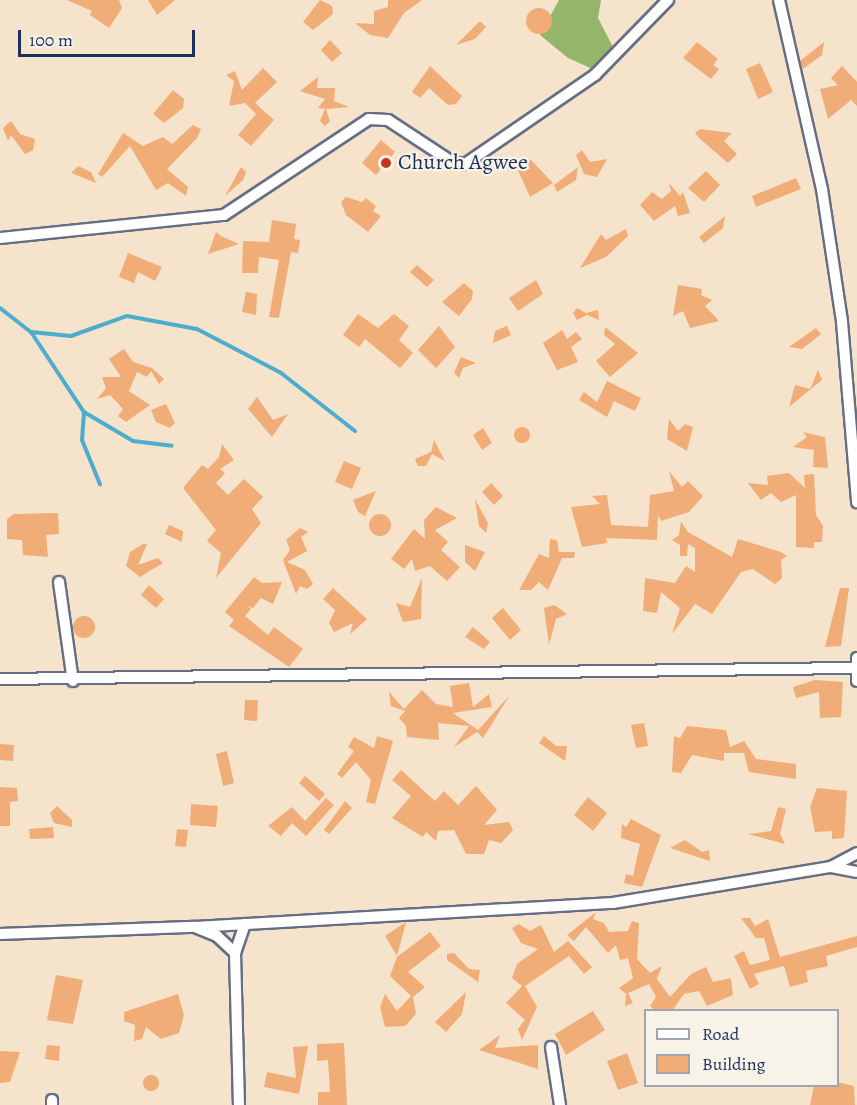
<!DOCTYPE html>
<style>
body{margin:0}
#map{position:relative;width:857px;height:1105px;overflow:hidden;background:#f5e3cc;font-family:Alegreya,serif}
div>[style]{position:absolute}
.forest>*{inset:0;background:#95b66a}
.stream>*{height:4px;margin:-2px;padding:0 2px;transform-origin:2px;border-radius:2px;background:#4eadcd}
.building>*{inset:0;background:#f0ad77}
.round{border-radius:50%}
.roads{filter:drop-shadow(2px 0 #676e84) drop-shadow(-2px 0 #676e84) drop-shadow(0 2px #676e84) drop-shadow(0 -2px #676e84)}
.street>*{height:10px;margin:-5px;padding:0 5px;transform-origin:5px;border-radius:5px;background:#fff}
.dots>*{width:16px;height:16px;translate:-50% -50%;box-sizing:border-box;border:3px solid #f7f3e8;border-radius:50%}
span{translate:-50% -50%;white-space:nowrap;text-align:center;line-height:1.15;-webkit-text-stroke:4.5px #f7f3e8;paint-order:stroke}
.poi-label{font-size:22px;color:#1b2f5e}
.left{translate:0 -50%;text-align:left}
.legend{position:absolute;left:644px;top:1009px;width:195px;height:78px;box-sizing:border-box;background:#f7f3e8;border:2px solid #9fa5b1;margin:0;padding:8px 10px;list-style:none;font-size:18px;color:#1b2f5e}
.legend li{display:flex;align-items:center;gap:12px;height:30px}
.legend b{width:30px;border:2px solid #9fa5b1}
.scale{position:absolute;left:18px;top:30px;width:177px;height:27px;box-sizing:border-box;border:3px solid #1b2f5e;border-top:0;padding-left:8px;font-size:18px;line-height:21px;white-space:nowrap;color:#1b2f5e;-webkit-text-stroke:4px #f7f3e8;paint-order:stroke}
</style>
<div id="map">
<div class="forest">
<i style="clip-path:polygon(559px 0,601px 0,598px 18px,614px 49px,597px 71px,568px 58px,540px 35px)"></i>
</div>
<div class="stream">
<i style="left:0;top:308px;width:39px;rotate:38deg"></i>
<i style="left:31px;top:332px;width:40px;rotate:5.7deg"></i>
<i style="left:71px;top:336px;width:59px;rotate:-19.7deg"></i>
<i style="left:127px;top:316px;width:71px;rotate:10.5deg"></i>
<i style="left:197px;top:329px;width:95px;rotate:27.6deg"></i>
<i style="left:281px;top:373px;width:94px;rotate:38.1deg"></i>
<i style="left:31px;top:332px;width:96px;rotate:56.5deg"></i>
<i style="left:84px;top:412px;width:28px;rotate:94deg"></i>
<i style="left:82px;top:440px;width:48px;rotate:67.8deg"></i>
<i style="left:84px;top:412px;width:57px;rotate:30.6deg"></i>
<i style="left:133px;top:441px;width:39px;rotate:7deg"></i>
</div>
<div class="building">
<i style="clip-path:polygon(67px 0,119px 0,122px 8px,109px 28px,90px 15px,92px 11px)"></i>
<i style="clip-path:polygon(148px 0,175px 0,157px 15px)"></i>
<i style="clip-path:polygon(320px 0,332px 6px,333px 14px,313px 30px,303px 22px)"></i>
<i style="clip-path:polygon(388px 0,422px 0,404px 13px,388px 38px,370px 35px,355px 23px,374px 24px,374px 11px,388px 7px)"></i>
<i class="round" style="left:526px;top:8px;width:26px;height:26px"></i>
<i style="clip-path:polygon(480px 21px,486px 27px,475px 39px,456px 45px)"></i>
<i style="clip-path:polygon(330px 40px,342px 53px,332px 62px,321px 50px)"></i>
<i style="clip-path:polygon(697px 42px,718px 59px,713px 65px,719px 69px,711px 79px,683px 58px)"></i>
<i style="clip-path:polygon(824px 42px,822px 55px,803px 69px,800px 61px)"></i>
<i style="clip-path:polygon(760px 63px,773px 92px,758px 99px,746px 69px)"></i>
<i style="clip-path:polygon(430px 66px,462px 96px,456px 104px,448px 105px,429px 88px,420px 98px,412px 92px)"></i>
<i style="clip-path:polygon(842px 66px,857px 82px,857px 106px,851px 100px,828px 119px,820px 89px,838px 85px,831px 78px)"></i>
<i style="clip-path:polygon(263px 68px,277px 82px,255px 103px,274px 120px,251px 146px,238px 135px,256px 114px,245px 103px,229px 106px,234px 81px,226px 75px,235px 71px,242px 90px)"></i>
<i style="clip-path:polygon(318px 77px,317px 88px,335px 88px,334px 101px,349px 107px,326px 109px,330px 121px,325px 126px,320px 121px,325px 109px,318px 108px,325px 99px,300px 91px)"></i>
<i style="clip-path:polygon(173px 90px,184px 99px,183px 108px,164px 123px,153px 114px)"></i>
<i style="clip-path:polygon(11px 121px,20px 134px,35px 139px,33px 150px,25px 154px,11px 135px,8px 141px,3px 128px)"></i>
<i style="clip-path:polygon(193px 125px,201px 129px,197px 138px,167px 169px,188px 187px,186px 196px,168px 183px,156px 190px,130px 146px,102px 177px,98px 174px,123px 133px,143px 146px,163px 137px,172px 144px)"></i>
<i style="clip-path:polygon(700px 129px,732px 133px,724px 141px,737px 154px,728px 163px,699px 138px,695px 133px)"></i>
<i style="clip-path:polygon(381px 140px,395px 152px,376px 175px,362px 163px)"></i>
<i style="clip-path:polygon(582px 150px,590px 162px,607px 159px,597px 177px,584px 174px,576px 155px)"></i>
<i style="clip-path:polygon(531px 160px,553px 183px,530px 197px,517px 168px)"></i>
<i style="clip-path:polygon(78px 166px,91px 172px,96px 183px,71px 173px)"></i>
<i style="clip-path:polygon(241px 167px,246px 172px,243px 180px,225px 196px)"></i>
<i style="clip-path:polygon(578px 167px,576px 180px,557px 192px,554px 185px)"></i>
<i style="clip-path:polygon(706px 171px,720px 185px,704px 202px,688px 188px)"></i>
<i style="clip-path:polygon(796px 178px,801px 189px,756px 207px,752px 196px)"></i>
<i style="clip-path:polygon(669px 183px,680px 196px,683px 192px,690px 213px,678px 216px,675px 206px,654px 221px,640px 205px,652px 192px,662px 199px,671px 191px)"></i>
<i style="clip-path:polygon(346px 197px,362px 202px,366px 198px,376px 206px,373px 211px,381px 216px,368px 232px,346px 215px,341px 202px)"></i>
<i style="clip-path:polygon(725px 216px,723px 228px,704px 243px,699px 237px)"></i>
<i style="clip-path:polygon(272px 220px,296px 224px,294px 239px,300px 240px,298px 253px,291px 252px,279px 318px,269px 317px,279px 260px,259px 257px,258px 273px,242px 273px,243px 241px,269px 242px)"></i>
<i style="clip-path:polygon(626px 229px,628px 236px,606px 257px,580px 268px,601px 234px,606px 240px)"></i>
<i style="clip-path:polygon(216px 232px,221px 236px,239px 244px,208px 254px)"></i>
<i style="clip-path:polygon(128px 253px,162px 267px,155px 281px,138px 272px,134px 283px,119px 277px)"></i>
<i style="clip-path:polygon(417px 265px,434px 280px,427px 287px,410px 272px)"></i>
<i style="clip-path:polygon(536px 280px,543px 294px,518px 311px,509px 298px)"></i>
<i style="clip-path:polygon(464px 283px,473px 291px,472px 299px,459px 316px,442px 302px)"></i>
<i style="clip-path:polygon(678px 285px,702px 289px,701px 295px,712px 300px,705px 306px,719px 321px,690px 328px,683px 311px,673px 316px)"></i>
<i style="clip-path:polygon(246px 292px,257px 294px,256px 315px,242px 312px)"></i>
<i style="clip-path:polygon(577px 308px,586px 313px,598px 310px,599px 320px,587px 315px,577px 320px,573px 313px)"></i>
<i style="clip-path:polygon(358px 314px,378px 328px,394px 314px,409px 326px,399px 340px,413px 353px,400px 368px,365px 339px,359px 347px,343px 335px)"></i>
<i style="clip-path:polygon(439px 326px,455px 347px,436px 368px,418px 350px)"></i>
<i style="clip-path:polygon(507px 326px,511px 335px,493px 343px,495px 331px)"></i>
<i style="clip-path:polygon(605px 327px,638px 353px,610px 377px,596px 361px,615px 344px,604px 335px)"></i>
<i style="clip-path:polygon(816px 328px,821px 334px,802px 349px,789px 347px)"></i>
<i style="clip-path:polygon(562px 330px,567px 339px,576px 332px,582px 339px,571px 347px,578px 362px,557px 370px,543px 343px)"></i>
<i style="clip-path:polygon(124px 349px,133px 362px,152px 368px,164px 379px,159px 384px,151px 371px,147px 377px,137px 372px,129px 391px,150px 405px,126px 422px,118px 416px,123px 409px,110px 395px,97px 399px,106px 388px,102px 377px,121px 377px,109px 359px)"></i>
<i style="clip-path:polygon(461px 357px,476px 363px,463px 368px,459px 378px,454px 373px)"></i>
<i style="clip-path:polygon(818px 370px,822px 380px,789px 407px,795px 385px,810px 389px)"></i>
<i style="clip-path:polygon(607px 381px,641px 398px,635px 411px,614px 401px,607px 417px,579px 400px,584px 392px,597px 402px)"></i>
<i style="clip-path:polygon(257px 397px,273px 420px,288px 414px,272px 437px,248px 409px)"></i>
<i style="clip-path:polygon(166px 404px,175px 423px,170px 428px,156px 422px,151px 410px)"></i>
<i style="clip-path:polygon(669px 419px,678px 431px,685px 424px,693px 427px,687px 451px,667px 439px)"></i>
<i class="round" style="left:514px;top:427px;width:16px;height:16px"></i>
<i style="clip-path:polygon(483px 428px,492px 443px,482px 450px,473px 435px)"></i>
<i style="clip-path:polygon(803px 432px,825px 437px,828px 468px,813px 467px,814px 450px,793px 447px,807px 437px)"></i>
<i style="clip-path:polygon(434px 440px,445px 461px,432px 454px,426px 466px,418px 466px,415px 459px,431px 452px)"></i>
<i style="clip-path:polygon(222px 444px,234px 460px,220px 469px,225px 473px,216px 483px,228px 495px,244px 479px,263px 497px,252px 509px,261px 523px,216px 578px,221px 553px,207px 541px,216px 530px,183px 488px,202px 465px,208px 469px,219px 457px)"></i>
<i style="clip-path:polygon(344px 461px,361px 468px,352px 489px,335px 482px)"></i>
<i style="clip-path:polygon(669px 471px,682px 487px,688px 481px,703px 496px,689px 512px,661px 521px,658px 515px,657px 540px,606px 538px,607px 543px,582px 547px,571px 507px,600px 504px,592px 496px,607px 495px,611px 525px,648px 527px,650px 495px,674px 491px)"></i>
<i style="clip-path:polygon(789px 473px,805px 488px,804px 475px,814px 474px,816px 515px,823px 526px,822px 542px,814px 542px,814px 548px,796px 547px,796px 495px,781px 502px,771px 493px,761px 500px,748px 483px,768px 485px,767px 476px)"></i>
<i style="clip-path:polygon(491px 483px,503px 496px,494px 505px,482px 492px)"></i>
<i style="clip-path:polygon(376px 491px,365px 516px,358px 512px,353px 500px)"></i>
<i style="clip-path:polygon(475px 499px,488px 523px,486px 533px,479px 526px)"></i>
<i style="clip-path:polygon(436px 507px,457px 518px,435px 530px,448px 542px,441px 550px,460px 567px,447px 581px,430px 566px,415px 571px,412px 559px,404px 569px,391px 559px,414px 529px,425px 539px,424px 520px)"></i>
<i style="clip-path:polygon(58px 513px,59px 534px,46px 535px,48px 557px,23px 555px,22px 540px,7px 539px,7px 519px,14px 514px)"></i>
<i class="round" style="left:369px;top:514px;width:22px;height:22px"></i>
<i style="clip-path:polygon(681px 521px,688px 532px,732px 557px,738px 539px,781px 552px,787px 556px,781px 560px,782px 578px,775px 584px,753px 569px,741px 572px,712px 614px,695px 604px,672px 634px,680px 608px,661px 592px,657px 613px,643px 611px,645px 578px,675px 583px,686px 566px,695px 572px,695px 548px,688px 544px,687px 556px,680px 556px,680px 545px,672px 540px,679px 535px)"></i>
<i style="clip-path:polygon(169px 525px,183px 531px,182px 542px,165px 534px)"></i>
<i style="clip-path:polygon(300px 528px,308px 532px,301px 537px,307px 551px,287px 562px,305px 570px,313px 584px,307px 589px,300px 586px,296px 594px,283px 560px,290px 550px,286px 540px)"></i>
<i style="clip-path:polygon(550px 539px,557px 540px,559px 552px,575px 552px,574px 558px,562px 558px,548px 590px,539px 582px,531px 590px,519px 590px,539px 554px,549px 558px)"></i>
<i style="clip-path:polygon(143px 544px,147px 544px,138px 565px,158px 558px,163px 563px,140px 577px,126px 566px,130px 552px)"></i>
<i style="clip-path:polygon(465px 545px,485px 552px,475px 571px,465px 562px)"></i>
<i style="clip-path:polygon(254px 577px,262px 583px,282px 582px,273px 604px,261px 598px,253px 608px,247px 606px,251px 609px,245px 616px,268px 635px,274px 627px,303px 649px,289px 667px,229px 626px,234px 620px,225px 612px)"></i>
<i style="clip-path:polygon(422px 578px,421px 619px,403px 622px,396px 603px,410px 607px)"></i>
<i style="clip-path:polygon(149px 585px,164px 599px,156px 608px,141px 595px)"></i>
<i style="clip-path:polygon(333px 588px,367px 619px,350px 634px,353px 623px,334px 632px,329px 623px,335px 610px,323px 599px)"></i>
<i style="clip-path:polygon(840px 588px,849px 588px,841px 646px,825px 647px)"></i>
<i style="clip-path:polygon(554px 605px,567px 614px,556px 619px,549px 645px,544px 608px)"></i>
<i style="clip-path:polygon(503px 608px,521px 630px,510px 640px,492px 618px)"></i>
<i class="round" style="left:73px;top:616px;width:22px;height:22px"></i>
<i style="clip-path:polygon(473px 627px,490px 642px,484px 649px,465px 637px)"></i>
<i style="clip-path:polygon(815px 680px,843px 682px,841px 717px,820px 718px,819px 692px,796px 698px,793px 687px)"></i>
<i style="clip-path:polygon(469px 683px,473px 707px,489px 694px,492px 707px,453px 713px,478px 730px,510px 695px,483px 738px,477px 732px,454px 747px,469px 726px,438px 723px,439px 740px,407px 737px,406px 726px,399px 718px,405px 711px,391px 706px,389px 692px,404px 709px,422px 690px,436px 704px,453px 707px,450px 686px)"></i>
<i style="clip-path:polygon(245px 700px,258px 700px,257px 721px,244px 720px)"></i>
<i style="clip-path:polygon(644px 723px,648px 746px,636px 748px,631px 725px)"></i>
<i style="clip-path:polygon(687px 726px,726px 730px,730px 747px,744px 741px,756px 759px,796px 764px,796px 779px,749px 772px,744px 753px,724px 753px,724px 761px,692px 755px,681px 773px,672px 772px,674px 736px,680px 738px)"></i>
<i style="clip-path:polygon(377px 736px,393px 741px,375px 804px,366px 802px,371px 780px,356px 762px,342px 778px,337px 774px,354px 751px,348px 747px,354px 737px,374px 748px)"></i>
<i style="clip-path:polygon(544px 736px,556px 746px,567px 746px,565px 761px,539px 743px)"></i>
<i style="clip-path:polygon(0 744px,14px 745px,13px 761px,0 760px)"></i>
<i style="clip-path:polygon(227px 751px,234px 783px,223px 786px,216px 754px)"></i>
<i style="clip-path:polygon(401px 770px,435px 801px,444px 791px,458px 805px,476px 786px,497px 810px,484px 825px,509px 822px,513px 830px,501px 843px,489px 840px,484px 854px,466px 854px,454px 830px,438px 831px,436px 841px,426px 832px,423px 837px,392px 818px,411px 796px,392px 780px)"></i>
<i style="clip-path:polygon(305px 776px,325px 794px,319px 801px,299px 783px)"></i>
<i style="clip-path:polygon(0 787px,17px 788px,18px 801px,10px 802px,10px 826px,0 826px)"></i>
<i style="clip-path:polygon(817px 788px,847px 791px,844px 838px,832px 839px,832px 831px,815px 832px,810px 807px)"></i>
<i style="clip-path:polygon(588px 797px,607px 813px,593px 831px,574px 815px)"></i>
<i style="clip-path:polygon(326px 798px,334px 805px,306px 836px,292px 823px,281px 836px,268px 826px,292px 807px,305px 821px)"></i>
<i style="clip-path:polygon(345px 801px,352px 808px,329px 834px,324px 830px)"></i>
<i style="clip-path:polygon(191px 804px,218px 806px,216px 827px,190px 825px)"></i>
<i style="clip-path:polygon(57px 806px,72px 820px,72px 827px,54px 823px,50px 813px)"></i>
<i style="clip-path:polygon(778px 807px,786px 809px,780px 834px,785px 844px,748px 834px,771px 831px)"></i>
<i style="clip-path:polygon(631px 819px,661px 835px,642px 887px,624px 883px,626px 874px,633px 876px,640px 844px,621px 838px,622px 824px,626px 827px)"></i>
<i style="clip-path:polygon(53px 827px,54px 838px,30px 839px,29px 829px)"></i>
<i style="clip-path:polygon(177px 829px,188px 830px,186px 847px,175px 846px)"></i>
<i style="clip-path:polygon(685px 840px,702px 852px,709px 850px,710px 861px,670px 848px)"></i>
<i style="clip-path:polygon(596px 912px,593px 919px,604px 923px,609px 932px,628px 931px,632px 921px,639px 923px,637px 959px,650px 973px,662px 966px,657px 979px,670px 997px,691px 974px,706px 967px,713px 982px,731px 978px,733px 995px,707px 1006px,699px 991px,684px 994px,672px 1011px,656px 1011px,650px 1006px,656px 997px,649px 984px,628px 993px,633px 1003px,625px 1006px,626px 994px,619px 988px,633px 978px,628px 958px,620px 960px,616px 945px,608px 953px,586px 927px,574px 941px,567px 935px)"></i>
<i style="clip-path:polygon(741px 918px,750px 918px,755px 926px,768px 919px,780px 957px,857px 936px,857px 947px,826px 956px,828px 966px,806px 971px,808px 982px,790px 987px,784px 966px,754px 974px,759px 984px,750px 989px,734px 956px,744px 951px,750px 965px,770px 960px,764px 938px,756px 938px)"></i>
<i style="clip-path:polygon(406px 922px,397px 956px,385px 936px)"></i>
<i style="clip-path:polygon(519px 924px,530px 931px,541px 925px,554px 952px,568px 941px,592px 967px,584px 974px,569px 956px,525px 986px,537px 1007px,522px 1040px,518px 1029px,525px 1020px,506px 1003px,522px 986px,512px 978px,517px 964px,538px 949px,521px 943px,512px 928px)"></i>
<i style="clip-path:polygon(430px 932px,441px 946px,408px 972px,425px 987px,413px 997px,416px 1014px,405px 1026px,385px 1027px,380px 1007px,385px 994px,397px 1011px,411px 996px,390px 976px,397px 957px)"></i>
<i style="clip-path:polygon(454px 953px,469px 969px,480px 970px,478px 982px,447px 960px,447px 954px)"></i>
<i style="clip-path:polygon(56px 975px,83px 980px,73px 1024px,47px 1020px)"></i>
<i style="clip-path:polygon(466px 992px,462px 1014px,446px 1032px,435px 1022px)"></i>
<i style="clip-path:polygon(178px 994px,184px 1015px,179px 1033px,161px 1039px,146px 1027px,142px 1039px,134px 1041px,135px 1025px,124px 1021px,124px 1012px)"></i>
<i style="clip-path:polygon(593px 1011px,605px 1030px,566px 1055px,555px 1034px)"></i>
<i style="clip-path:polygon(500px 1035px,495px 1048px,538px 1045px,538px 1069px,479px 1050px)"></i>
<i style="clip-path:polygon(344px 1043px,347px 1105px,318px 1105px,318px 1092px,330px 1092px,328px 1060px,317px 1061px,317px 1044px)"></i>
<i style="clip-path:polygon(47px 1045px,60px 1046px,59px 1061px,45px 1059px)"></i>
<i style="clip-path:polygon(308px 1046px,299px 1094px,264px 1087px,267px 1072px,296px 1078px,293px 1047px)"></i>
<i style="clip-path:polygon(0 1051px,20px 1052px,10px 1082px,0 1083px)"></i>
<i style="clip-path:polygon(627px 1053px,638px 1083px,618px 1090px,607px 1061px)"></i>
<i class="round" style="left:143px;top:1075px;width:16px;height:16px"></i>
<i style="clip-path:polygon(837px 1082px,854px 1086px,855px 1105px,810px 1105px,814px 1086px)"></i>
</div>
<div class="roads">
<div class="street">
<i style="left:779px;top:0;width:194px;rotate:77.2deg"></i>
<i style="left:822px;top:189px;width:134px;rotate:81.4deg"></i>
<i style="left:842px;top:322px;width:181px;rotate:85.2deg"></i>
<i style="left:0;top:238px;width:225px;rotate:-5.9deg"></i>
<i style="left:224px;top:215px;width:174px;rotate:-33.5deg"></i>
<i style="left:369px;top:119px;width:19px;rotate:3deg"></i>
<i style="left:388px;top:120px;width:77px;rotate:33.3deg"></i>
<i style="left:452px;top:162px;width:13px;rotate:9deg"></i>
<i style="left:465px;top:164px;width:158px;rotate:-34.4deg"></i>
<i style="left:595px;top:75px;width:105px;rotate:-45.8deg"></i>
<i style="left:59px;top:582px;width:100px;rotate:82deg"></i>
<i style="left:857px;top:658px;width:23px;rotate:90deg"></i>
<i style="left:0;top:679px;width:857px;rotate:-0.74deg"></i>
<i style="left:831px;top:867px;width:26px;rotate:11deg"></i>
<i style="left:195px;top:927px;width:419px;rotate:-3.3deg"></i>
<i style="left:613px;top:903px;width:221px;rotate:-9.4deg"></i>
<i style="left:831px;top:867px;width:30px;rotate:-28deg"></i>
<i style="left:0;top:934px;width:195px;rotate:-2.1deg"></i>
<i style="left:195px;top:927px;width:24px;rotate:22deg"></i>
<i style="left:217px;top:936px;width:25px;rotate:43deg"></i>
<i style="left:235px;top:953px;width:152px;rotate:88.5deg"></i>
<i style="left:235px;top:953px;width:31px;rotate:-71deg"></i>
<i style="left:551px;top:1047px;width:59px;rotate:81.2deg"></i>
<i style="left:52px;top:1100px;width:5px;rotate:90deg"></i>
</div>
</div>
<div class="dots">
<i style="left:386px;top:163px;background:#c8321e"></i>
</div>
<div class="poi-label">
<span class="left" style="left:398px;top:163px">Church Agwee</span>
</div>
<ul class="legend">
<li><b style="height:8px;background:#fff"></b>Road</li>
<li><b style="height:16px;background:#f0ad77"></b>Building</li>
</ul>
<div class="scale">100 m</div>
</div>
